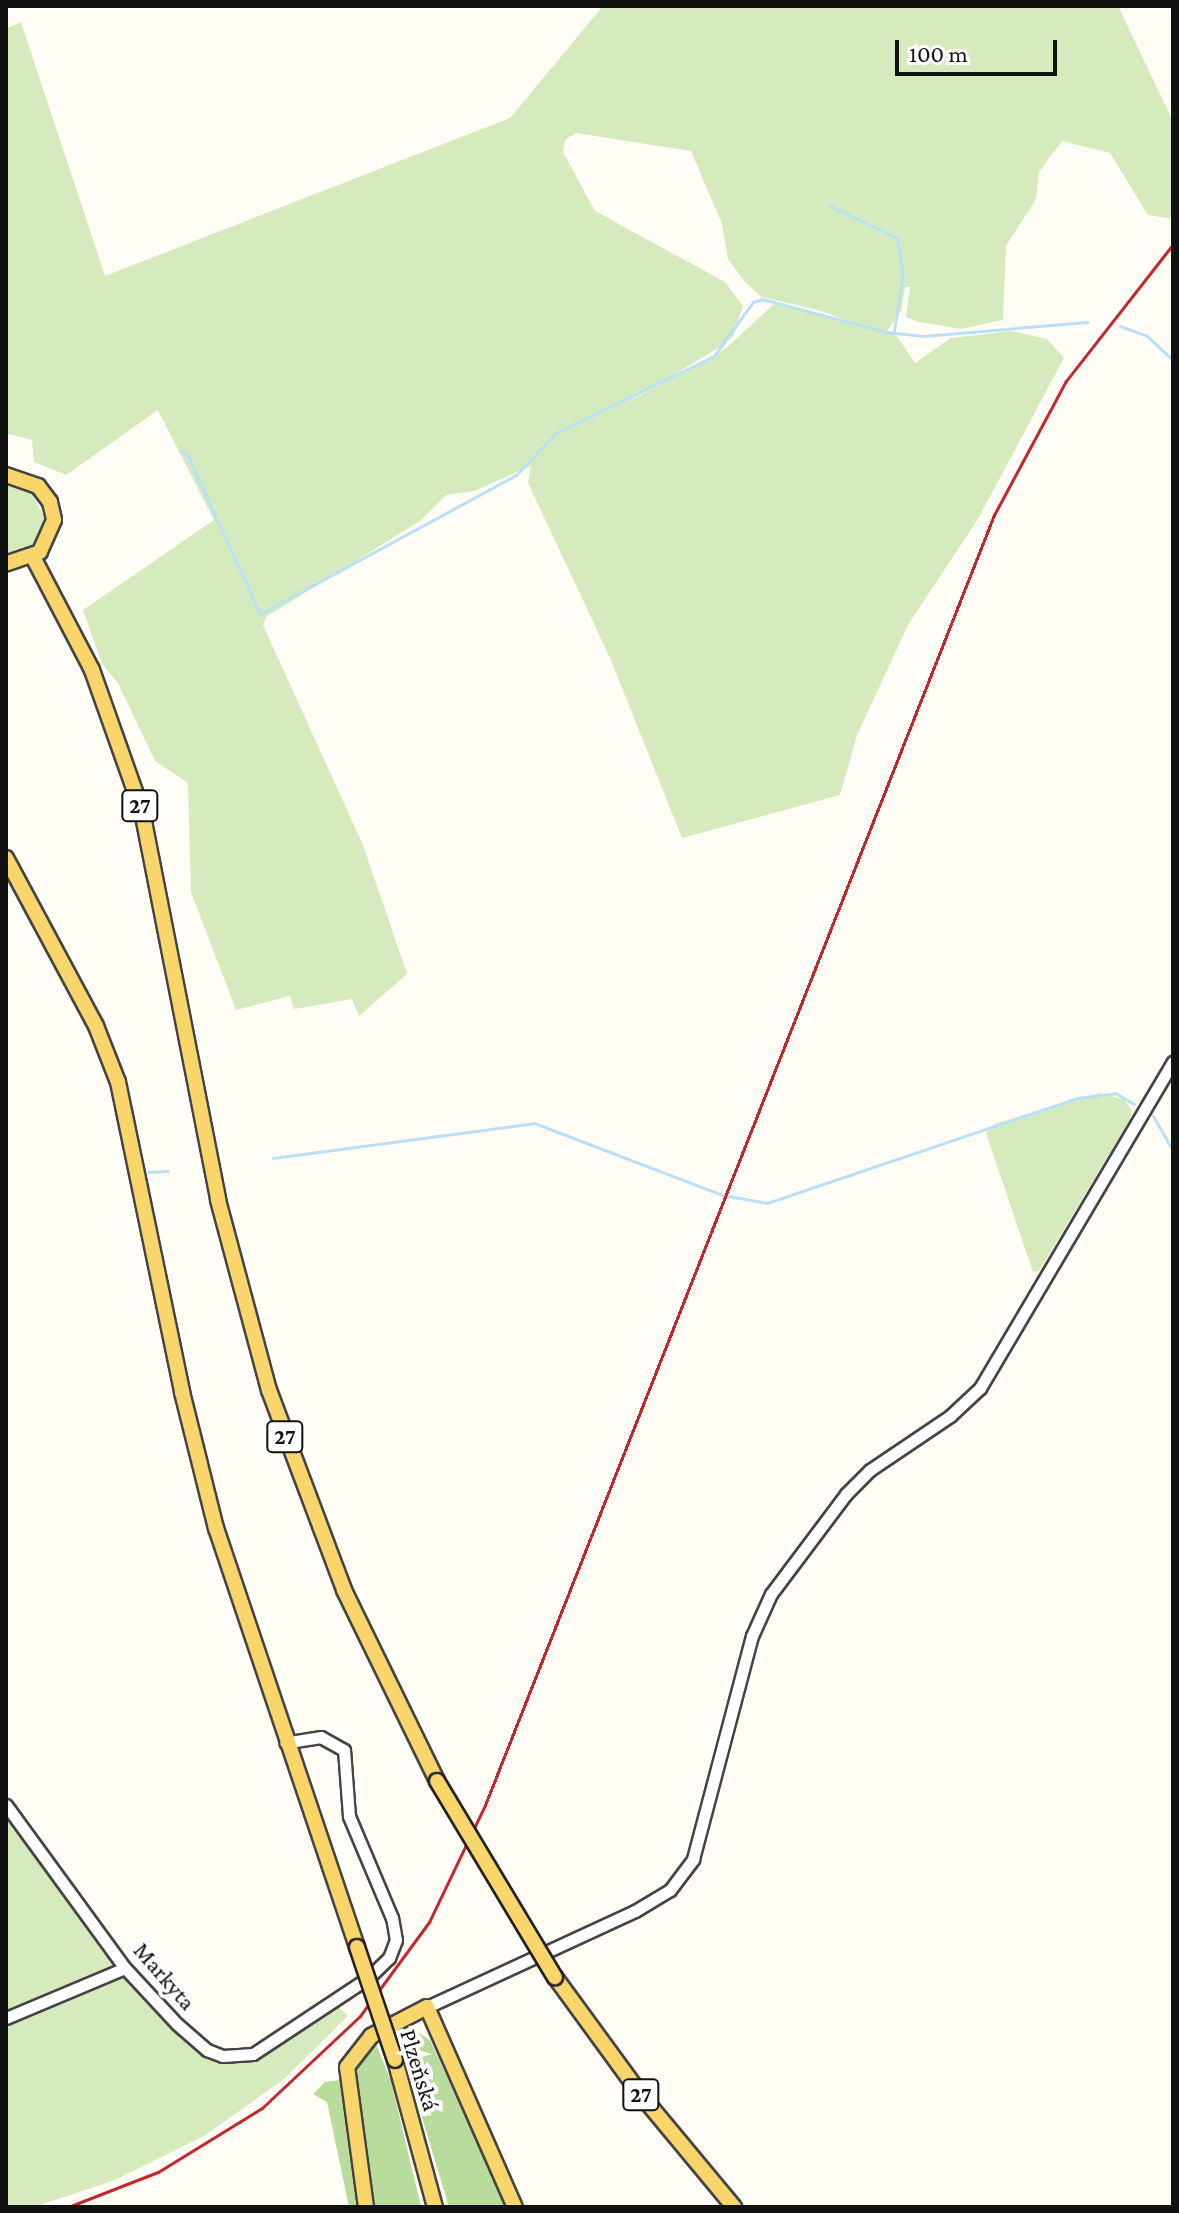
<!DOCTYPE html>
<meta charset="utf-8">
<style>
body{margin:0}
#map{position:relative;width:1179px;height:2213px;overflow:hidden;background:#fffdf5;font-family:"Crimson Pro",serif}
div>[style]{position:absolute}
.green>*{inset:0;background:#d5ebbd}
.forest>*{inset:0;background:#b9dc9c}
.stream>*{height:3px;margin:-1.5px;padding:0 1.5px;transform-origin:1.5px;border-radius:1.5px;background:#b9e0f7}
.roads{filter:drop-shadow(2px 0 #444) drop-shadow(-2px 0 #444) drop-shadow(0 2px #444) drop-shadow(0 -2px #444)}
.minor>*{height:11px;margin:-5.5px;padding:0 5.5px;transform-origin:5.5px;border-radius:5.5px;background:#fff}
.major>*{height:14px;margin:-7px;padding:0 7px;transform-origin:7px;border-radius:7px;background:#f9d66b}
.rail>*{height:3px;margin:-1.5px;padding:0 1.5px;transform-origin:1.5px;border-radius:1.5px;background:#c4262e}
.bridges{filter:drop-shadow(2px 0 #222) drop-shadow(-2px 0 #222) drop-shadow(0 2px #222) drop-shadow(0 -2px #222)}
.major-bridge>*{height:14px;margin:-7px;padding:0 7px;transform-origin:7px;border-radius:7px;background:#f9d66b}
span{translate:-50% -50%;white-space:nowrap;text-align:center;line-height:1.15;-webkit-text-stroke:8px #fff;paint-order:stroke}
.shield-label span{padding:2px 6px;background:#fff;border:2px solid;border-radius:6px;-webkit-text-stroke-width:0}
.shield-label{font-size:22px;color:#111;font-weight:700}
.street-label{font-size:24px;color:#111}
.frame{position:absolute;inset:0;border:8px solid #111;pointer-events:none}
.scale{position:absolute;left:895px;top:40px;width:162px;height:36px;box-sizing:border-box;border:4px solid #111;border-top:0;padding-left:10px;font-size:24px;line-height:28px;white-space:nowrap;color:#111;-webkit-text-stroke:6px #fff;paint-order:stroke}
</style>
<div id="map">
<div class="green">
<i style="clip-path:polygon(evenodd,603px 6px,1118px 6px,1173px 121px,1173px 219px,1148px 215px,1110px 153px,1062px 141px,1039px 172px,1036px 199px,1006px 246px,1003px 320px,961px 329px,919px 322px,906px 317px,910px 287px,905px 287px,901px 311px,887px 331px,894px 332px,915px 363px,951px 338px,1011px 331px,1047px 339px,1064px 358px,978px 519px,908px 625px,857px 735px,840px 795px,682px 838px,611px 660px,528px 483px,531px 466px,474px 491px,446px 495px,420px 521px,266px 617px,263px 625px,363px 845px,407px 974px,359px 1016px,352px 999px,294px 1009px,290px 996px,236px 1010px,191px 892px,188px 783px,155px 761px,118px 683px,102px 664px,83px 610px,214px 520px,158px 410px,66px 475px,34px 462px,32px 440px,9px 434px,6px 439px,6px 29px,21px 22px,105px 276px,510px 118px,603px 6px,576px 133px,691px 151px,722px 224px,728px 259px,745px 282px,762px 297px,821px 311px,859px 325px,774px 304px,725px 349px,626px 403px,722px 346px,733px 336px,743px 306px,725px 282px,595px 211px,563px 152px,565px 140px,576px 133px)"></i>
<i style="clip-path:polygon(6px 484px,30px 491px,44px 517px,34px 544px,10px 555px,6px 555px)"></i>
<i style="clip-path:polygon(1100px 1093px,1125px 1100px,1132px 1111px,1130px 1119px,1039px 1271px,1033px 1272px,986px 1133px,994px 1124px)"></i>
<i style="clip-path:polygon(6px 1805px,34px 1848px,198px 2049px,221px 2062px,243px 2060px,339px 2007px,348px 2016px,283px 2080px,204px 2136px,115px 2180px,34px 2207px,6px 2207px)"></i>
</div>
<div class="forest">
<i style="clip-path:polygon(406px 2025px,430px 2040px,507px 2207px,449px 2207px,395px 2028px)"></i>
<i style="clip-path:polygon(376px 2044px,391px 2081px,421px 2207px,373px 2207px,355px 2075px,359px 2059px)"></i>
<i style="clip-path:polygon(340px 2080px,362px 2207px,349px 2207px,327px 2102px,313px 2094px,325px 2082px)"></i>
</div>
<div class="stream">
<i style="left:829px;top:205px;width:76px;rotate:25.9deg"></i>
<i style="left:897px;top:238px;width:36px;rotate:81deg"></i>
<i style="left:903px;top:274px;width:57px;rotate:99.1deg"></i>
<i style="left:1120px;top:326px;width:29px;rotate:20deg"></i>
<i style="left:1147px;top:336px;width:35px;rotate:43deg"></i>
<i style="left:180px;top:451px;width:8px;rotate:23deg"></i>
<i style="left:187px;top:454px;width:176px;rotate:65.5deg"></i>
<i style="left:260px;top:614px;width:291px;rotate:-28.5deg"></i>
<i style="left:516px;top:475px;width:58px;rotate:-46.4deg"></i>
<i style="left:556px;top:433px;width:176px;rotate:-26deg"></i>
<i style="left:714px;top:356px;width:67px;rotate:-54.2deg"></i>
<i style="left:753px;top:302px;width:9px;rotate:-18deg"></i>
<i style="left:762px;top:299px;width:128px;rotate:14.9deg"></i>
<i style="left:886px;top:332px;width:37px;rotate:6deg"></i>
<i style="left:923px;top:336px;width:165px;rotate:-4.9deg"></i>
<i style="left:1153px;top:1116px;width:39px;rotate:60deg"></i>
<i style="left:273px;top:1158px;width:263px;rotate:-7.6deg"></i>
<i style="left:534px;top:1123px;width:202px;rotate:20.9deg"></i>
<i style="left:723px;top:1195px;width:45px;rotate:10.3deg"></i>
<i style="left:767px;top:1203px;width:327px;rotate:-18.7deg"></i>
<i style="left:1077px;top:1098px;width:38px;rotate:-7deg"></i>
<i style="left:1115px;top:1093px;width:22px;rotate:30deg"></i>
<i style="left:148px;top:1172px;width:20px;rotate:-3deg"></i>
</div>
<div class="roads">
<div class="minor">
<i style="left:6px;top:1805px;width:202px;rotate:53.9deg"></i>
<i style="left:125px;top:1968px;width:76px;rotate:47.1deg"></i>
<i style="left:177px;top:2024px;width:40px;rotate:41deg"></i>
<i style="left:207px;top:2050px;width:17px;rotate:21deg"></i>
<i style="left:223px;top:2056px;width:30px;rotate:-4deg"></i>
<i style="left:253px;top:2054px;width:138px;rotate:-33.5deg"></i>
<i style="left:368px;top:1978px;width:29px;rotate:-44deg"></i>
<i style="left:389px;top:1958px;width:19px;rotate:-69deg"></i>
<i style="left:396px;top:1940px;width:22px;rotate:-100deg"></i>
<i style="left:392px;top:1918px;width:111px;rotate:-112.9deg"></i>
<i style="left:349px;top:1816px;width:66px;rotate:-94.3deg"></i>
<i style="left:344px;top:1750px;width:26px;rotate:-151deg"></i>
<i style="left:321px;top:1737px;width:36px;rotate:171deg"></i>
<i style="left:427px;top:2007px;width:229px;rotate:-24.8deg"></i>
<i style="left:635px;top:1911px;width:41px;rotate:-31deg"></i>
<i style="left:670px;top:1890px;width:39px;rotate:-53deg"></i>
<i style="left:693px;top:1859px;width:231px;rotate:-75.2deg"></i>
<i style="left:752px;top:1636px;width:46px;rotate:-65.7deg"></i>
<i style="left:771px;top:1594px;width:125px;rotate:-53.1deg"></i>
<i style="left:846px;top:1494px;width:34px;rotate:-45deg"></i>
<i style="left:870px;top:1470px;width:97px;rotate:-34deg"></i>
<i style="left:950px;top:1416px;width:41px;rotate:-43deg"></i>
<i style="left:980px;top:1388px;width:379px;rotate:-59.4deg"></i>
<i style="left:6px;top:2018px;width:129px;rotate:-22.8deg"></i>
</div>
<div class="major">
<i style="left:6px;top:475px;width:34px;rotate:19deg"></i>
<i style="left:38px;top:486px;width:20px;rotate:53deg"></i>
<i style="left:50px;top:502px;width:18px;rotate:77deg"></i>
<i style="left:54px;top:520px;width:35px;rotate:114deg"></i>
<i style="left:40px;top:552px;width:36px;rotate:161deg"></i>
<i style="left:33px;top:557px;width:127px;rotate:62.4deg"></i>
<i style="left:92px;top:670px;width:150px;rotate:70.5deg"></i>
<i style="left:142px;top:811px;width:396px;rotate:78.9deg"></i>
<i style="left:218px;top:1200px;width:197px;rotate:75deg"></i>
<i style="left:269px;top:1390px;width:214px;rotate:69.4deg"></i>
<i style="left:344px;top:1590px;width:212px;rotate:64deg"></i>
<i style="left:6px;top:858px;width:191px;rotate:61.8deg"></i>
<i style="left:96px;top:1026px;width:60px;rotate:68.6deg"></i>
<i style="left:118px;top:1082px;width:317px;rotate:78.3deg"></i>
<i style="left:182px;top:1392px;width:140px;rotate:76deg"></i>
<i style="left:216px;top:1528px;width:442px;rotate:71.4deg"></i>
<i style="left:555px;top:1977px;width:146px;rotate:53.9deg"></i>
<i style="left:641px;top:2095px;width:146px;rotate:50.3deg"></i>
<i style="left:395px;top:2060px;width:152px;rotate:74.8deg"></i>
<i style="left:366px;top:2207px;width:141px;rotate:-97.7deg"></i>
<i style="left:347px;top:2067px;width:39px;rotate:-52deg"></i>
<i style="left:371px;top:2036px;width:63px;rotate:-27.4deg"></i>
<i style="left:427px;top:2007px;width:219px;rotate:66.3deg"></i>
</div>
</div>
<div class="rail">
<i style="left:68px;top:2207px;width:97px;rotate:-21.3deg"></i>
<i style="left:158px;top:2172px;width:122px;rotate:-31.6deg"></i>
<i style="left:262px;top:2108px;width:134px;rotate:-43.2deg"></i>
<i style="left:360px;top:2016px;width:117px;rotate:-53.7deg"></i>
<i style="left:429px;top:1922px;width:130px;rotate:-64.4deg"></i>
<i style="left:485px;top:1805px;width:1387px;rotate:-68.47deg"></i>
<i style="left:994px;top:515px;width:152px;rotate:-61.8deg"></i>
<i style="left:1066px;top:381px;width:174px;rotate:-52deg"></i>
</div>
<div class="bridges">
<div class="major-bridge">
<i style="left:437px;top:1781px;width:229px;rotate:59deg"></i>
<i style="left:357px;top:1947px;width:119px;rotate:71.4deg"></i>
</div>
</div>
<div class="shield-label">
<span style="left:140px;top:806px">27</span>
<span style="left:285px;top:1437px">27</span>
<span style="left:641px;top:2095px">27</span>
</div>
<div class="street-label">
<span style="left:165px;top:1976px;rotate:49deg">Markyta</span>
<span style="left:420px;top:2070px;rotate:73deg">Plzeňská</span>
</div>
<div class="frame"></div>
<div class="scale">100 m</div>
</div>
